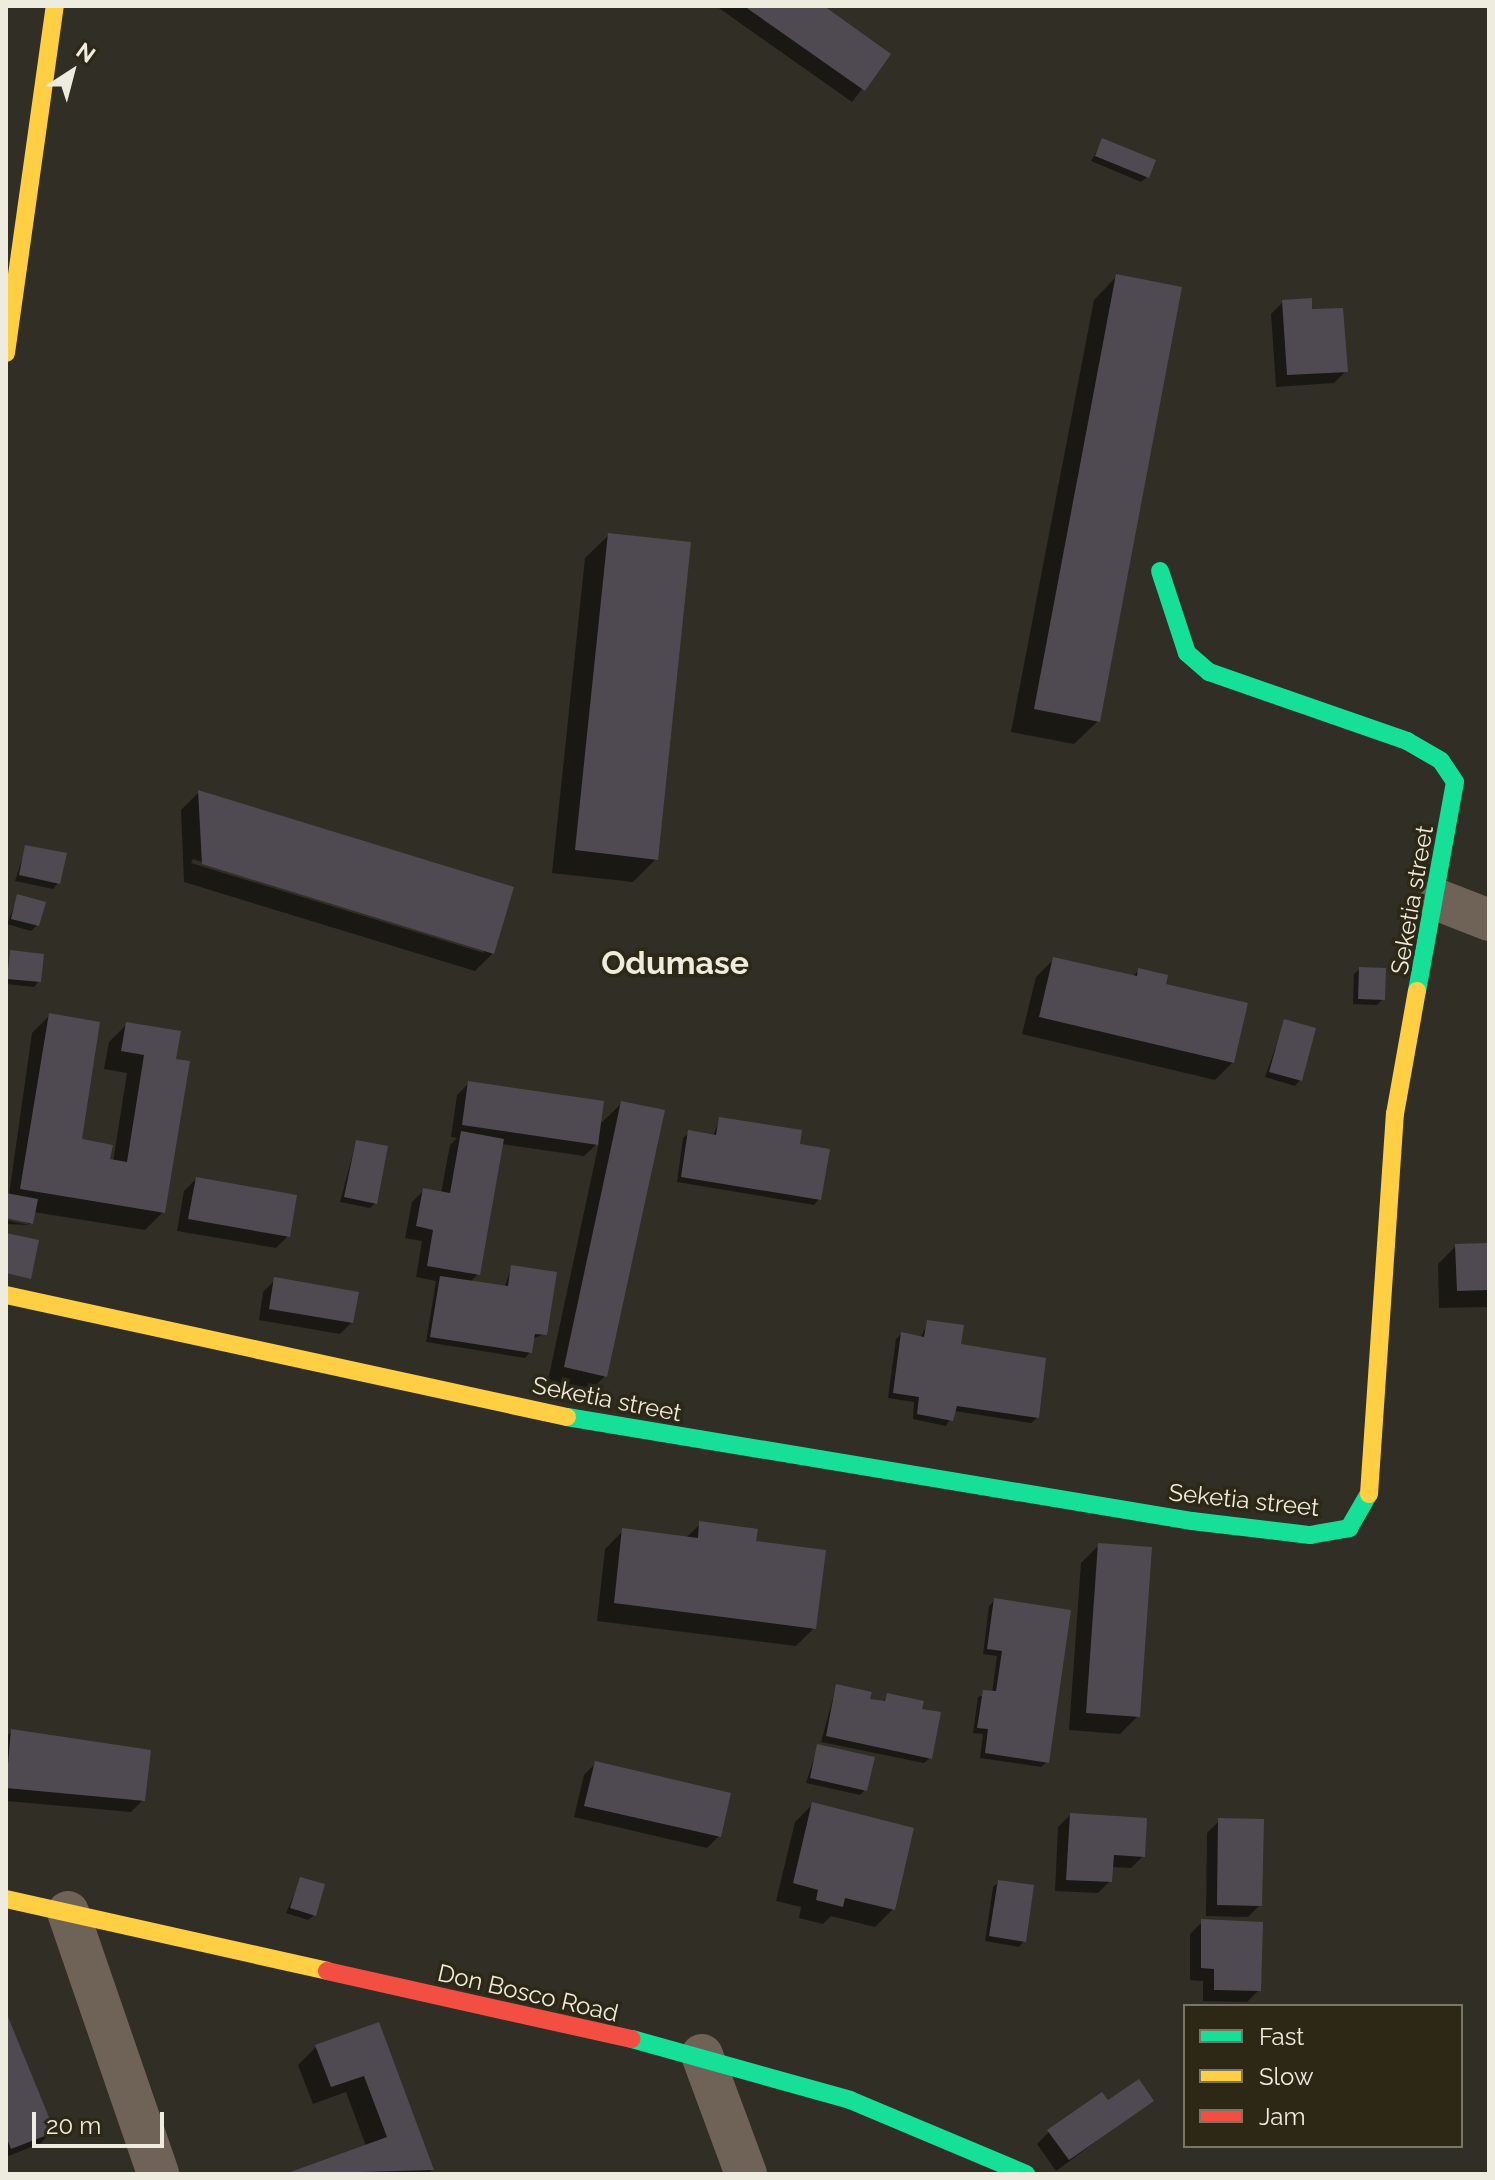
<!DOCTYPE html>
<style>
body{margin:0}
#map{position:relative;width:1495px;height:2180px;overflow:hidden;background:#312e25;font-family:Raleway,sans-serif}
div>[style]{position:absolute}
.shadow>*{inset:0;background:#0007}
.building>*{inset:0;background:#4f4a51}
.street>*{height:42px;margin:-21px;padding:0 21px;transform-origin:21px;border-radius:21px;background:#6f6257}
.fast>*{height:18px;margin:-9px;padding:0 9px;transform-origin:9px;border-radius:9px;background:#16e098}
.slow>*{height:18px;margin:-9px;padding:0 9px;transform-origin:9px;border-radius:9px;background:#ffcf43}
.jam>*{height:18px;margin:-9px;padding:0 9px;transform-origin:9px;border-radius:9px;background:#f24e42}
span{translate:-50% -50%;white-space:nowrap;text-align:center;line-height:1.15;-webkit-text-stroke:7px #2d2815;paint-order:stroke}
.street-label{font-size:24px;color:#eeebdf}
.district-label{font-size:32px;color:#eeebdf;font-weight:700}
.frame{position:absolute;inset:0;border:8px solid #eeebdf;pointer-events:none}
.legend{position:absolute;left:1183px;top:2004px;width:280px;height:144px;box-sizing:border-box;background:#2d2815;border:2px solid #7a7666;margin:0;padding:10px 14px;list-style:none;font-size:24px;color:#eeebdf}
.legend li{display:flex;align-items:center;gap:16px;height:40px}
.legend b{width:40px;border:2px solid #7a7666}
.north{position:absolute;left:32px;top:32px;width:80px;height:80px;-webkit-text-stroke:6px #2d2815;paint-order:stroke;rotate:36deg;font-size:22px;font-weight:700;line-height:32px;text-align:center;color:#eeebdf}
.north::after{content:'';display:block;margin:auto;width:28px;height:36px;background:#eeebdf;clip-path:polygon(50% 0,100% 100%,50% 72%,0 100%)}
.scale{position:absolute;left:32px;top:2112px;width:132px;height:36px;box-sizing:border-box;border:4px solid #eeebdf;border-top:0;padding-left:10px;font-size:24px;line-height:28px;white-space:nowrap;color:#eeebdf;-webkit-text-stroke:6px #2d2815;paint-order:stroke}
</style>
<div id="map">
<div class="shadow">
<i style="clip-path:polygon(716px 6px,820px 6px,889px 54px,852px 102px)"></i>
<i style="clip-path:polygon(1103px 140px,1147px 177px,1141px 182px,1091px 161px)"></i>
<i style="clip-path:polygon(1117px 276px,1098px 721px,1074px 744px,1011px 732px,1094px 300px)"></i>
<i style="clip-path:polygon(1283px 302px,1310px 312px,1346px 371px,1334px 383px,1276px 387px,1271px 314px)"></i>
<i style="clip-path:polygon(609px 535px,656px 859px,633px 882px,552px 873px,585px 558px)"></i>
<i style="clip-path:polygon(evenodd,198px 793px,493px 953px,475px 971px,184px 882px,181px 810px,198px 793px,193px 859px,484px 948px,484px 953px,191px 863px,193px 859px)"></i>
<i style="clip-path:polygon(26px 847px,58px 883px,53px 889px,15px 881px)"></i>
<i style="clip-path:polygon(18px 897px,37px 925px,31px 931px,7px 924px)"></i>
<i style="clip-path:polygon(10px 952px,39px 981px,34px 987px,6px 984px)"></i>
<i style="clip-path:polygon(1054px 959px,1132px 977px,1139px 970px,1164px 985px,1233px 1062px,1215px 1080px,1022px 1034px,1036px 977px)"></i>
<i style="clip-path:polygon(1360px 969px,1383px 999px,1377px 1005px,1353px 1004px,1354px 974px)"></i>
<i style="clip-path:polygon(50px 1015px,79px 1141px,108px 1161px,113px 1162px,127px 1073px,104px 1069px,109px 1042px,127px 1024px,173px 1061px,163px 1212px,145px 1230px,34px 1212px,30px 1224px,6px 1216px,32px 1033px)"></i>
<i style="clip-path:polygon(1285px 1021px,1300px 1080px,1295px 1086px,1265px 1077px)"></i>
<i style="clip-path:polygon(469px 1083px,599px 1125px,622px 1103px,605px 1376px,587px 1394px,547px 1385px,599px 1142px,584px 1156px,501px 1144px,478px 1274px,470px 1282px,504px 1288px,512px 1267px,545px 1334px,532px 1339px,530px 1352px,525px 1358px,426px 1342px,436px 1281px,416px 1277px,422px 1241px,405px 1238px,412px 1202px,424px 1190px,441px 1193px,450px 1145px,457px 1138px,451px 1137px,457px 1095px)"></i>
<i style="clip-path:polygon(720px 1119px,798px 1146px,819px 1199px,814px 1205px,677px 1182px,683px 1138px,689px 1133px,713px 1136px)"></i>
<i style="clip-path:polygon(356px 1142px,375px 1203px,370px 1208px,340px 1202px)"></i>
<i style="clip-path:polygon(196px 1179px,288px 1236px,276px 1248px,177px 1231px,184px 1191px)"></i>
<i style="clip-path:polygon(6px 1220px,29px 1225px,6px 1224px)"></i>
<i style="clip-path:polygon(1489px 1245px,1489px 1307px,1439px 1308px,1438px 1264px,1456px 1246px)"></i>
<i style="clip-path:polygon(275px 1280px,352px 1322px,340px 1334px,259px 1320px,263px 1292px)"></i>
<i style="clip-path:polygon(928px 1322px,959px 1346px,1037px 1418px,1031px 1423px,954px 1411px,946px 1426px,913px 1419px,914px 1402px,888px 1398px,896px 1339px,901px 1334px,920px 1339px)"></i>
<i style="clip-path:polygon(700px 1524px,754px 1543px,814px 1628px,796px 1646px,597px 1621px,605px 1549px,623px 1531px,685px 1539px)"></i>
<i style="clip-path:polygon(1099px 1545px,1138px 1716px,1120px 1734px,1069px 1730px,1081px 1563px)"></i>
<i style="clip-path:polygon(995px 1600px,1047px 1762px,1041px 1767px,980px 1758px,983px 1734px,973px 1733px,978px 1697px,992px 1693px,997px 1656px,983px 1654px,989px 1606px)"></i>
<i style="clip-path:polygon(836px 1687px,882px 1703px,888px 1695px,920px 1710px,930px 1758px,924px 1763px,821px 1742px)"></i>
<i style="clip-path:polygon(12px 1731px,143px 1800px,131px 1812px,6px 1801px,6px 1737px)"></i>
<i style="clip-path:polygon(818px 1746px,865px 1790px,860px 1795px,806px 1783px)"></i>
<i style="clip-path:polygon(596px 1763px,719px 1836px,707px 1848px,574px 1817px,584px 1775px)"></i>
<i style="clip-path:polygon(813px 1804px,893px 1909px,875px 1927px,831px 1916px,823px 1924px,799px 1918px,801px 1907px,776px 1901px,795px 1822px)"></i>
<i style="clip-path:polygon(1070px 1815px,1143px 1856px,1131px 1868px,1111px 1867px,1110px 1881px,1098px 1893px,1055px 1891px,1058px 1827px)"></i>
<i style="clip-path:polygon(1219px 1821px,1260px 1905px,1248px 1917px,1206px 1916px,1207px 1833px)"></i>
<i style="clip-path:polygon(301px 1879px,314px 1915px,308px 1920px,286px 1913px)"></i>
<i style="clip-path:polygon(999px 1882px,1024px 1941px,1019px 1947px,985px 1941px,993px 1887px)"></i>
<i style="clip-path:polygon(1202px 1922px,1259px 1990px,1247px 2002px,1203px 2001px,1203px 1981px,1190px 1980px,1190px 1934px)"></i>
<i style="clip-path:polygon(6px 2017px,52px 2131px,41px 2143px,6px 2157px)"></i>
<i style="clip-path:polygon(378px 2024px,432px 2170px,428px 2174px,290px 2174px,366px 2146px,346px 2092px,313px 2104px,298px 2065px,316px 2047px)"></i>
<i style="clip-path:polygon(1151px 2101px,1056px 2171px,1037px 2144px,1049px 2132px,1107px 2103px)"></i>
</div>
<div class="building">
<i style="clip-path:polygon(744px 6px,824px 6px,891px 54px,865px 91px)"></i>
<i style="clip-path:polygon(1102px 138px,1156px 160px,1149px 178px,1095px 156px)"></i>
<i style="clip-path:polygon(1116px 274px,1182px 287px,1100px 722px,1034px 709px)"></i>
<i style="clip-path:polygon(1312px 298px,1312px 309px,1343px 308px,1348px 372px,1287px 375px,1282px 300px)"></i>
<i style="clip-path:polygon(608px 533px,691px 542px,658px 860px,575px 850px)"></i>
<i style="clip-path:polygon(198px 790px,514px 887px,494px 954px,202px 864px)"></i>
<i style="clip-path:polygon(25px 845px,67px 853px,60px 884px,19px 875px)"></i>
<i style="clip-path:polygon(17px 894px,46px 902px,39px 926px,11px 919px)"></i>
<i style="clip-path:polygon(10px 950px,44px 954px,41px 982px,7px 979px)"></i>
<i style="clip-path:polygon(1053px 957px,1137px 976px,1138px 968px,1168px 975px,1166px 984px,1248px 1003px,1234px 1063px,1039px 1017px)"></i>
<i style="clip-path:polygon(1359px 967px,1386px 968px,1385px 1000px,1358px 999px)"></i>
<i style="clip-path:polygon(49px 1013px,100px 1022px,82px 1139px,113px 1145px,110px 1159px,127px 1162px,144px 1055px,121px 1051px,126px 1022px,181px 1031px,176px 1059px,190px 1061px,165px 1213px,20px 1189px)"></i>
<i style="clip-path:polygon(1284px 1019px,1316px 1028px,1302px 1081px,1269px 1072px)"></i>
<i style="clip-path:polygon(468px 1081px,604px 1101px,598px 1145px,462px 1125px)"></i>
<i style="clip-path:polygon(621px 1101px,665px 1110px,607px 1377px,564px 1367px)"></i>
<i style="clip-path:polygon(719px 1117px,802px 1130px,800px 1144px,830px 1149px,821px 1200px,681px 1177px,688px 1130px,716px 1135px)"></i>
<i style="clip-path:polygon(461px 1131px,504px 1139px,480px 1275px,427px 1266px,433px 1230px,416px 1226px,423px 1188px,450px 1193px)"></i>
<i style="clip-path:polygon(356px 1140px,388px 1146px,377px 1204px,344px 1197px)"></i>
<i style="clip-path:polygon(196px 1177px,297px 1195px,290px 1237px,188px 1219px)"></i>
<i style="clip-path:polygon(6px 1193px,38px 1199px,33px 1224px,6px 1218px)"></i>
<i style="clip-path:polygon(6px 1233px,39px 1240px,31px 1279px,6px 1273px)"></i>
<i style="clip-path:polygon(1489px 1243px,1489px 1290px,1457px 1291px,1455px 1244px)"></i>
<i style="clip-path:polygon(511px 1265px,557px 1272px,547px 1335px,535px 1334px,532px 1353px,430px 1337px,440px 1276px,508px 1286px)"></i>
<i style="clip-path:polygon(274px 1277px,359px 1292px,353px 1323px,269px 1309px)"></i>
<i style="clip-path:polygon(927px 1320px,964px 1325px,961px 1344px,1046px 1358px,1039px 1418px,957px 1406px,953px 1421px,917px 1414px,919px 1397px,893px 1393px,901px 1332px,924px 1337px)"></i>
<i style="clip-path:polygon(699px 1521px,758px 1529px,756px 1541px,826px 1550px,816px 1629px,614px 1603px,622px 1528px,698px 1538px)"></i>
<i style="clip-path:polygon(1098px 1543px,1152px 1547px,1140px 1717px,1086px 1713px)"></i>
<i style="clip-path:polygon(994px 1598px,1071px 1610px,1049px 1763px,985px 1753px,988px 1729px,977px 1728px,983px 1690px,996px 1691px,1002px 1651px,987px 1649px)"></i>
<i style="clip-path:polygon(836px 1684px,872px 1692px,870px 1699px,885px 1701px,887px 1693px,924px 1701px,922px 1709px,941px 1712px,932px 1759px,826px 1736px)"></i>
<i style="clip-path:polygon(11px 1729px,151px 1750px,145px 1801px,6px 1788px)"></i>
<i style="clip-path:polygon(817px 1744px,875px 1757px,867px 1791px,810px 1778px)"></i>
<i style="clip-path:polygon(595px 1761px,731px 1793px,721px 1837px,584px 1806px)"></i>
<i style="clip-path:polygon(812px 1802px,914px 1828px,895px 1910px,845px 1898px,843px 1907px,816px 1900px,818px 1890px,793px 1883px)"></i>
<i style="clip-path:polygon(1070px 1813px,1147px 1818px,1145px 1857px,1114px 1855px,1112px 1882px,1066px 1880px)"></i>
<i style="clip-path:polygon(1218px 1818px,1264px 1819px,1262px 1906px,1217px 1905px)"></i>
<i style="clip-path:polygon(300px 1877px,325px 1884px,316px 1916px,290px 1908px)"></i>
<i style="clip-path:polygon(998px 1880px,1034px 1885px,1026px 1942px,989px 1936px)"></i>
<i style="clip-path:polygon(1201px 1919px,1263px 1922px,1261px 1991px,1214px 1990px,1214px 1969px,1201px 1968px)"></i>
<i style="clip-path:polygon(6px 2012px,55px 2132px,11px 2149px,6px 2136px)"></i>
<i style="clip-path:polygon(379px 2022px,434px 2170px,285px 2174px,387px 2137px,364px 2076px,331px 2087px,315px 2045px)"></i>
<i style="clip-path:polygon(1139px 2079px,1154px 2101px,1069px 2160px,1047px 2130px,1102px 2092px,1108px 2100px)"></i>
</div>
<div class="street">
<i style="left:1438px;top:900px;width:55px;rotate:21.4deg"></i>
<i style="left:68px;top:1912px;width:277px;rotate:71deg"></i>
<i style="left:702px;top:2055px;width:127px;rotate:69.7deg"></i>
</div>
<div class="fast">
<i style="left:1160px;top:571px;width:86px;rotate:71.8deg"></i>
<i style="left:1187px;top:653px;width:29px;rotate:41deg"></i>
<i style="left:1209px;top:672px;width:210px;rotate:19.2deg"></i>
<i style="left:1407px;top:741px;width:39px;rotate:30deg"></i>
<i style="left:1441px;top:761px;width:25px;rotate:56deg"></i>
<i style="left:1455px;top:782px;width:212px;rotate:100.3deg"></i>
<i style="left:567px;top:1417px;width:634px;rotate:9.45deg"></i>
<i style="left:1192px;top:1521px;width:119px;rotate:6.8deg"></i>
<i style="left:1310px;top:1535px;width:40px;rotate:-10deg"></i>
<i style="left:1349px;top:1528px;width:39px;rotate:-60deg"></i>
<i style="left:632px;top:2039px;width:226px;rotate:15.6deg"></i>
<i style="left:850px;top:2100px;width:191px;rotate:22.8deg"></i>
</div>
<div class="slow">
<i style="left:6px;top:353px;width:350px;rotate:-82deg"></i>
<i style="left:6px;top:1295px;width:574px;rotate:12.27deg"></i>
<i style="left:1369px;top:1494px;width:381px;rotate:-86.1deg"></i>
<i style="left:1395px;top:1114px;width:125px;rotate:-79.9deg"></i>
<i style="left:6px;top:1899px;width:329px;rotate:12.6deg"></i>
</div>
<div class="jam">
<i style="left:327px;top:1971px;width:312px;rotate:12.6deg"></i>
</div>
<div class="street-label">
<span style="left:1412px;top:900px;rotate:-80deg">Seketia street</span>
<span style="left:607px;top:1399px;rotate:11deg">Seketia street</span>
<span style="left:1244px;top:1500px;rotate:6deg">Seketia street</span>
<span style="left:528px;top:1993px;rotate:13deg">Don Bosco Road</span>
</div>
<div class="district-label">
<span style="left:675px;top:963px">Odumase</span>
</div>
<div class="frame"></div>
<ul class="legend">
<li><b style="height:10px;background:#16e098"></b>Fast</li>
<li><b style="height:10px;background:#ffcf43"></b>Slow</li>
<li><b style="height:10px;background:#f24e42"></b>Jam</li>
</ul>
<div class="north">N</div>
<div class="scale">20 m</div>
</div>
